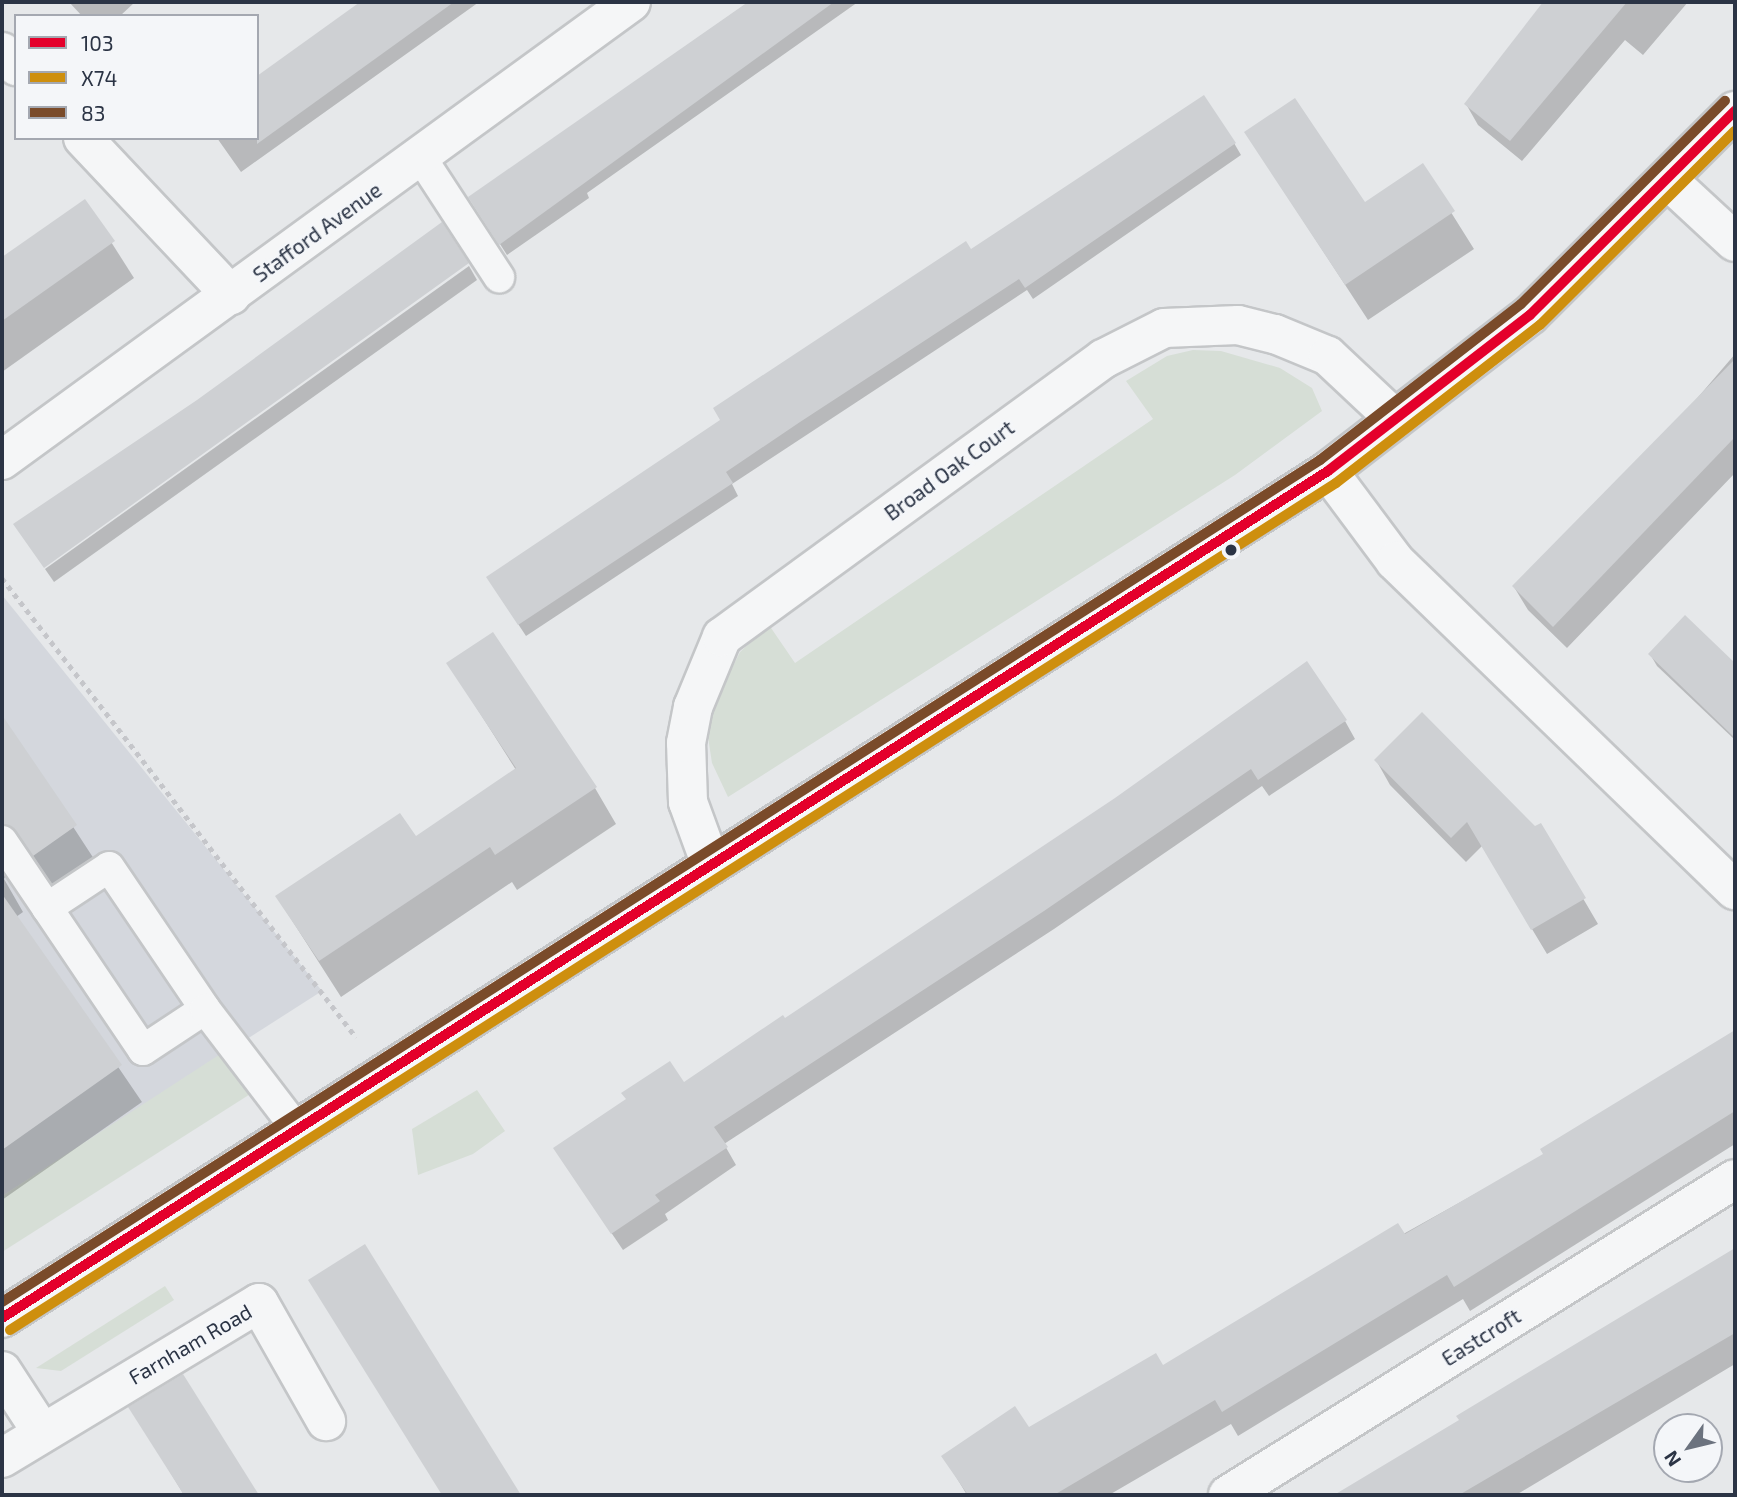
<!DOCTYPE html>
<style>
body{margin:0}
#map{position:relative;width:1737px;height:1497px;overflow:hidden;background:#e6e8ea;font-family:"Exo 2",sans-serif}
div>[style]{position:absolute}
.built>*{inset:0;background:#d4d7dd}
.green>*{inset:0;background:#d6ded6}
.shadow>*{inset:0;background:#0003}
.building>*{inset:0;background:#ced0d3}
.path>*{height:4.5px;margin-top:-2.25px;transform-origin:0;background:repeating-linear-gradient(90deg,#c5c6ca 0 5px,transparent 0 10px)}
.roads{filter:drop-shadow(2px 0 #c4c6c8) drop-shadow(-2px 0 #c4c6c8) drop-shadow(0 2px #c4c6c8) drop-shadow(0 -2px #c4c6c8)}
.service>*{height:30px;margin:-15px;padding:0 15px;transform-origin:15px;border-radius:15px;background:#f5f6f7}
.minor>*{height:38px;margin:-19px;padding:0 19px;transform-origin:19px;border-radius:19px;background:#f5f6f7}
.primary>*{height:38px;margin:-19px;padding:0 19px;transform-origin:19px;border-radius:19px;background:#f8f8f8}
.bus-1>*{height:10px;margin:-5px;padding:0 5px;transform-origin:5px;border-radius:5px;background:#e4002b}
.bus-2>*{height:10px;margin:-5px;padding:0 5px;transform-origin:5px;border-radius:5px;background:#ce8f0e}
.bus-3>*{height:10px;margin:-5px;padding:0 5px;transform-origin:5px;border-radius:5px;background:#7a4b2a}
.dots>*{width:19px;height:19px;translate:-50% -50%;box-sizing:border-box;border:4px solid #f4f6f9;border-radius:50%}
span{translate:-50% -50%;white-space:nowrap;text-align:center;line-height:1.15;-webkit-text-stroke:5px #f4f6f9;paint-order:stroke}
.street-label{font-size:21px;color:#2b3445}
.frame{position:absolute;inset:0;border:4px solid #2b3445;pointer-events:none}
.legend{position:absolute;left:14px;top:14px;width:245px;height:126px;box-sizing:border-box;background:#f4f6f9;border:2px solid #a4a8b1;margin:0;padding:9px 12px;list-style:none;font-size:21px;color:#2b3445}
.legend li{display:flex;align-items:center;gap:14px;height:35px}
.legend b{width:35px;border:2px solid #a4a8b1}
.north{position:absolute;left:1653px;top:1413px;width:70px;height:70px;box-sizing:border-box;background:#f4f6f9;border:2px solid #a4a8b1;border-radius:50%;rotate:236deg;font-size:19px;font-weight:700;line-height:28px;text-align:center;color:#2b3445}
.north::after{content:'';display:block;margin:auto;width:24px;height:32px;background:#6c737f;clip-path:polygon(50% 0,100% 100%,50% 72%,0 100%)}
</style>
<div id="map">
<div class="built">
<i style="clip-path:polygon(2px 595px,322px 991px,2px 1196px)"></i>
</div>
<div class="green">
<i style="clip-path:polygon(1193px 350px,1221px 351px,1280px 368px,1312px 388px,1322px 411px,1235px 475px,728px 797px,712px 763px,708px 737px,711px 710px,740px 652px,769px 625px,795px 663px,1153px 419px,1126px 381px,1167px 356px)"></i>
<i style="clip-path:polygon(228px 1049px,255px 1091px,2px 1252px,2px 1196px)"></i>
<i style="clip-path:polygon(477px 1090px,505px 1131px,473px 1154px,418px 1175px,412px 1129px)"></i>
<i style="clip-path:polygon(165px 1286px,174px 1300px,61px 1371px,36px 1368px)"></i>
</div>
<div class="shadow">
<i style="clip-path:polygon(69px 2px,135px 2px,120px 16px,82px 16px)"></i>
<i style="clip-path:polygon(366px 2px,479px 2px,241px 172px,217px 138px,257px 138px,257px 78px)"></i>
<i style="clip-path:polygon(749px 2px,858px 2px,587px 193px,589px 198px,507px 255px,470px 197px)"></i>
<i style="clip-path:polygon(1546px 2px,1688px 2px,1643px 55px,1625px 40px,1522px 161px,1478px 125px,1466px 104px)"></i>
<i style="clip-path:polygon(1246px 133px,1364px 205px,1422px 166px,1474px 249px,1368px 320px)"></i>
<i style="clip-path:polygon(1234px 143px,1241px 155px,1033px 299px,1027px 290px,732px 484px,738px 496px,526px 636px,495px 589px,970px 251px)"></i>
<i style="clip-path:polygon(85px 201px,134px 278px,2px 372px,2px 259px)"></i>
<i style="clip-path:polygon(469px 266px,477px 280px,54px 582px,45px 569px)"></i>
<i style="clip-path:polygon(1735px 354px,1735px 473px,1567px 648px,1528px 610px,1514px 587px,1659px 443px)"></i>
<i style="clip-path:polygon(1685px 618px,1735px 666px,1735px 740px,1657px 666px,1650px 654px)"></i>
<i style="clip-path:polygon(448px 663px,595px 788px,616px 824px,517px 890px,512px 882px,341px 997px,277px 897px,415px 839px,516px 770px)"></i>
<i style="clip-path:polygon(1345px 721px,1355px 739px,1269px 796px,1262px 786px,1054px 929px,724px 1144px,736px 1165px,665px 1214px,668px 1220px,623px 1250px,566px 1166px,1116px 800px)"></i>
<i style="clip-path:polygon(23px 750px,96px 862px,55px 891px,33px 861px,12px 862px,4px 879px,23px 912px,16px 917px,142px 1102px,2px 1200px,2px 764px)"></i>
<i style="clip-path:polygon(1376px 760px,1535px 828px,1540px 825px,1598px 924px,1547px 954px,1482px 846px,1466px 862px,1390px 785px)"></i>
<i style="clip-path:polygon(1735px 1032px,1735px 1144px,1470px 1311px,1463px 1299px,1238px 1436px,1231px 1424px,1109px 1495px,967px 1495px,944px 1457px,1029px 1429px,1163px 1368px,1545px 1155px,1543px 1150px)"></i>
<i style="clip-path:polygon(1735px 1251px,1735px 1364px,1516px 1495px,1346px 1495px,1344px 1492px,1461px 1420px,1459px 1416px)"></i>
<i style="clip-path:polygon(182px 1377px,257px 1495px,184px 1495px,131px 1408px)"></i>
</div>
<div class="building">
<i style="clip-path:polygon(360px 2px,454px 2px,257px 144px,257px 76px)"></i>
<i style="clip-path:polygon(748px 2px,834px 2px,499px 245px,468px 197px)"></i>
<i style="clip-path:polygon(1543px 2px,1627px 2px,1510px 141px,1464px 104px)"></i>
<i style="clip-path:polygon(1204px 95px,1236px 143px,1025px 288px,1019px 279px,800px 422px,726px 472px,733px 483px,518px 625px,486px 577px,720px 420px,713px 408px,966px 241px,971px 249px)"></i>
<i style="clip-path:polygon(1295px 98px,1365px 202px,1423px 163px,1455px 211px,1345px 285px,1244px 132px)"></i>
<i style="clip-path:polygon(85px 199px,115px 241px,2px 321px,2px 257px)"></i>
<i style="clip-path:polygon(442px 222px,469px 263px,44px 568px,13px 524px,197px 400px)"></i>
<i style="clip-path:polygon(1735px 359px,1735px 437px,1553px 627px,1512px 586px)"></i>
<i style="clip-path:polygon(1685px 615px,1735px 663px,1735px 738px,1648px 654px)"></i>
<i style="clip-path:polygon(493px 632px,597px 787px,495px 855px,490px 847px,319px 961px,275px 896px,400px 813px,416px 836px,516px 768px,446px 663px)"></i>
<i style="clip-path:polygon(1307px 661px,1347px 720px,1258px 780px,1251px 769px,1044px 911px,714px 1127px,728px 1147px,655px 1195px,660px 1201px,611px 1234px,553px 1148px,626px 1099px,621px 1093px,670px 1061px,684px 1082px,783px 1015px,785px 1018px,1115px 798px)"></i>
<i style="clip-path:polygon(1422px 712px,1535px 826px,1541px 823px,1586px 898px,1531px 930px,1467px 822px,1451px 838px,1374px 760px)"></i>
<i style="clip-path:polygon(2px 715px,77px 825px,33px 856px,16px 831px,2px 824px)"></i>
<i style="clip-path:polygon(2px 894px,122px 1065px,2px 1150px)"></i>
<i style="clip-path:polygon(1735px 1030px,1735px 1111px,1454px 1287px,1447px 1275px,1222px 1412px,1215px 1400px,1054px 1495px,968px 1495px,941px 1456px,1015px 1406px,1029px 1427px,1156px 1353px,1163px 1365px,1398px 1223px,1405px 1234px,1543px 1154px,1540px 1149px)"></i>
<i style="clip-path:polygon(365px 1244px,521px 1495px,442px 1495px,308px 1280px)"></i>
<i style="clip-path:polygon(1735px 1248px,1735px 1333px,1459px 1495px,1334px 1495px,1459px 1420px,1456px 1416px)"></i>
<i style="clip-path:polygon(183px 1374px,259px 1495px,184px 1495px,128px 1407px)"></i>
</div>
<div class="path">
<i style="left:2px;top:578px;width:580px;rotate:52.36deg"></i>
</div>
<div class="roads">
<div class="service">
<i style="left:420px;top:156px;width:145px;rotate:56.9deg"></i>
<i style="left:2px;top:841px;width:252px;rotate:56deg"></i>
<i style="left:143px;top:1050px;width:74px;rotate:-33.5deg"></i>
<i style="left:47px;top:908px;width:74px;rotate:-33.5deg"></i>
<i style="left:109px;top:867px;width:171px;rotate:55.9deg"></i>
<i style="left:205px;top:1009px;width:150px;rotate:52.6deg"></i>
</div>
<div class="minor">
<i style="left:2px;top:52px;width:20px;rotate:45deg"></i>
<i style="left:83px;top:138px;width:216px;rotate:46.7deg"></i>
<i style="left:1668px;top:180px;width:91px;rotate:42.8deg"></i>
<i style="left:2px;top:460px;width:778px;rotate:-36.06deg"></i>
<i style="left:1328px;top:471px;width:112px;rotate:53.3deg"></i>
<i style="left:1395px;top:561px;width:473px;rotate:44.1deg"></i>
<i style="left:711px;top:865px;width:67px;rotate:-110.1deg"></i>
<i style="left:688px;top:802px;width:59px;rotate:-91.9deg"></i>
<i style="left:686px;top:743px;width:37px;rotate:-79deg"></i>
<i style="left:693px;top:707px;width:76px;rotate:-67.5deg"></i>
<i style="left:722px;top:637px;width:472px;rotate:-36.1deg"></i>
<i style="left:1103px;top:359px;width:68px;rotate:-26.9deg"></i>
<i style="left:1164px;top:328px;width:74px;rotate:-2.3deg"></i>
<i style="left:1238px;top:325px;width:38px;rotate:14deg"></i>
<i style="left:1275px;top:334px;width:57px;rotate:22.5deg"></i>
<i style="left:1328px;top:356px;width:92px;rotate:43.2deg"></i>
<i style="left:2px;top:1371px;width:72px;rotate:57deg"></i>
<i style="left:2px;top:1458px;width:300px;rotate:-31.1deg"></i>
<i style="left:259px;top:1303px;width:136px;rotate:60.4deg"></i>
<i style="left:1228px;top:1495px;width:597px;rotate:-31.93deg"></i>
</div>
<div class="primary">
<i style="left:2px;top:1318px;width:1573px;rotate:-32.57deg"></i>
<i style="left:1328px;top:471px;width:255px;rotate:-37.7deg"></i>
<i style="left:1530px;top:315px;width:289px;rotate:-44.9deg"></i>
</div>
</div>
<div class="bus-1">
<i style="left:2px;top:1318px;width:1573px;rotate:-32.57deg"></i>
<i style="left:1328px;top:471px;width:255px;rotate:-37.7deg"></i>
<i style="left:1530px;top:315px;width:289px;rotate:-44.9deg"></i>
</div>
<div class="bus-2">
<i style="left:10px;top:1330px;width:1573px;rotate:-32.57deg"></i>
<i style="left:1336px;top:483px;width:258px;rotate:-37.8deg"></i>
<i style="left:1540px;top:325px;width:275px;rotate:-44.9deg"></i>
</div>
<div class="bus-3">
<i style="left:2px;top:1302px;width:1564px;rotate:-32.57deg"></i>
<i style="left:1320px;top:460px;width:254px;rotate:-37.8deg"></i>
<i style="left:1521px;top:304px;width:288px;rotate:-44.9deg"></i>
</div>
<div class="dots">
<i style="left:1231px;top:550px;background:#2b3445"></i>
</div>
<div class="street-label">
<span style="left:317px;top:232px;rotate:-36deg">Stafford Avenue</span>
<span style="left:949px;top:470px;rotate:-36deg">Broad Oak Court</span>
<span style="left:1481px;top:1337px;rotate:-32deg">Eastcroft</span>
<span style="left:190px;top:1344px;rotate:-30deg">Farnham Road</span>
</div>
<div class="frame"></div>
<ul class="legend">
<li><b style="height:9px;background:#e4002b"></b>103</li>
<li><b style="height:9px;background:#ce8f0e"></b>X74</li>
<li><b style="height:9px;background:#7a4b2a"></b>83</li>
</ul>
<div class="north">N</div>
</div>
